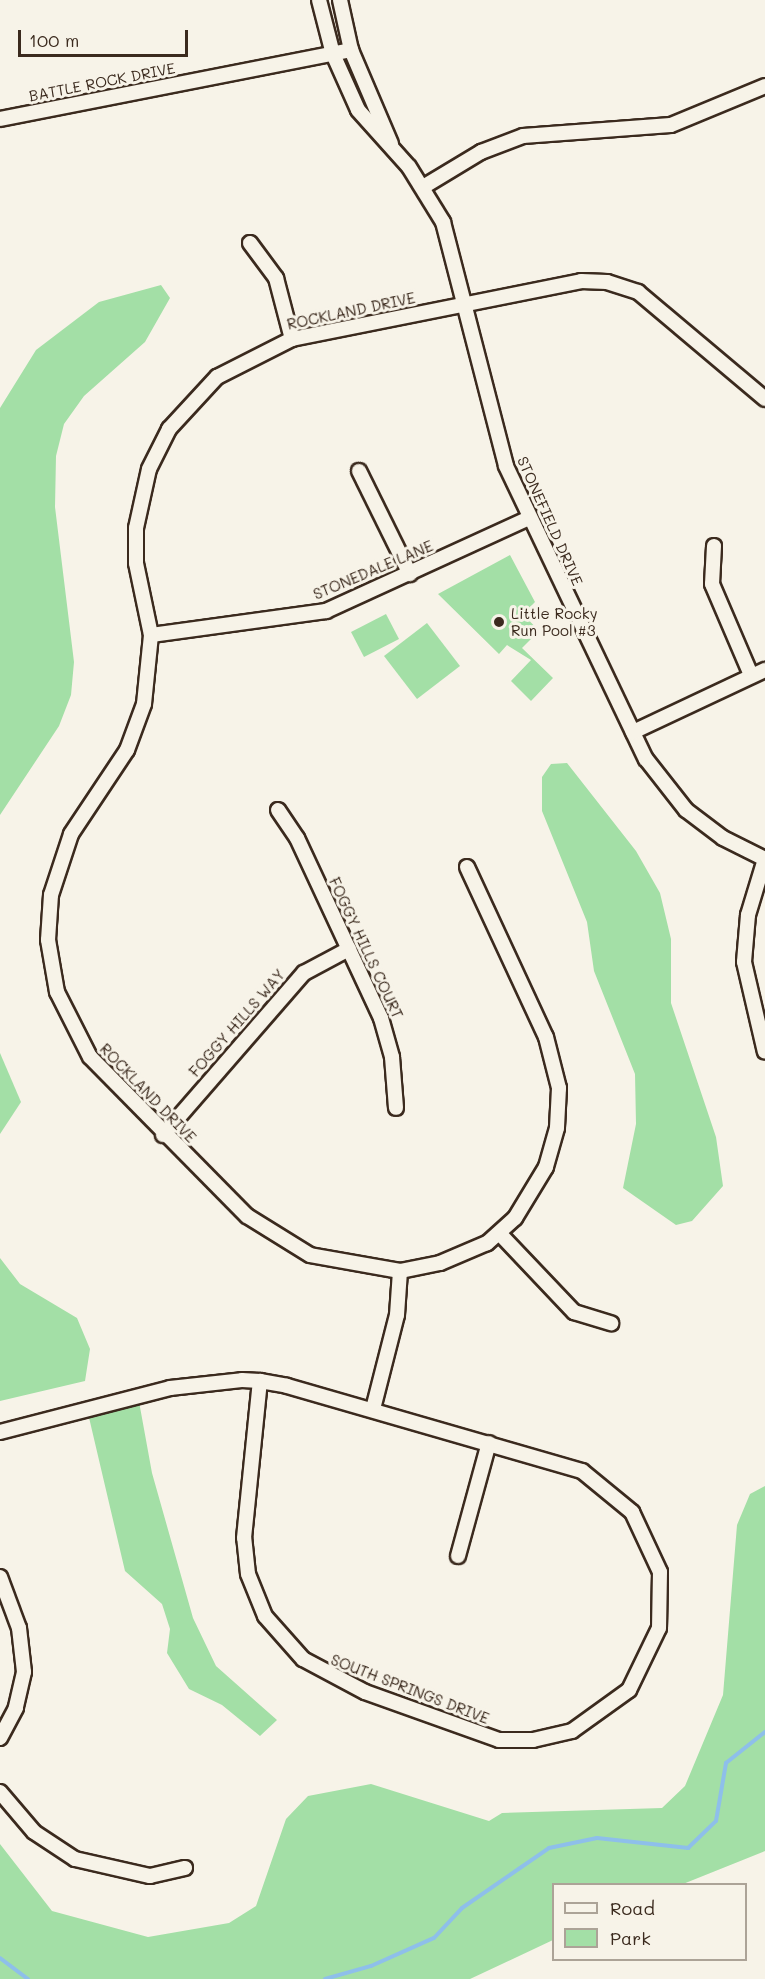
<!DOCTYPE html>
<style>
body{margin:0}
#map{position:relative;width:765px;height:1979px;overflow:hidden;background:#f7f3e8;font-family:Mali,sans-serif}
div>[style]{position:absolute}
.green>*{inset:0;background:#a3dfa6}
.stream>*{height:4px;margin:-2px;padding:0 2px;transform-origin:2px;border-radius:2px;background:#8ebfea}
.roads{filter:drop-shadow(2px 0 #3b2a1e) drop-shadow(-2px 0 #3b2a1e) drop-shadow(0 2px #3b2a1e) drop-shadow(0 -2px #3b2a1e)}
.minor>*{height:14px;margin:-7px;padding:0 7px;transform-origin:7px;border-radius:7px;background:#f7f3e8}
.dots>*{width:16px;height:16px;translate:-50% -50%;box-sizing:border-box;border:3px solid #f7f3e8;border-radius:50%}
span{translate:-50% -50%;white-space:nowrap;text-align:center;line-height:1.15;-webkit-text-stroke:6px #f7f3e8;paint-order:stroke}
.street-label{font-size:15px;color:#3b2a1e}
.poi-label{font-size:15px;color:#3b2a1e}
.left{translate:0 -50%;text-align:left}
.legend{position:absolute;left:552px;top:1883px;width:195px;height:78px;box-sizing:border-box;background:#f7f3e8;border:2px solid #aca397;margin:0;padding:8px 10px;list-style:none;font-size:18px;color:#3b2a1e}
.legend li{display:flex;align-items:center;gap:12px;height:30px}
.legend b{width:30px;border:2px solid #aca397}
.scale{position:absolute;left:18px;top:30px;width:170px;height:27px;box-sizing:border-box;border:3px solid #3b2a1e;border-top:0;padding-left:8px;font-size:18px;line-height:21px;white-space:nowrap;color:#3b2a1e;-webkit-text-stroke:4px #f7f3e8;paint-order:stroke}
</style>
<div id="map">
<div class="green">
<i style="clip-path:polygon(161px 285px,170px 298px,145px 342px,84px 396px,64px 424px,56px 456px,55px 507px,74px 662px,71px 695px,59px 726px,0 815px,0 408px,36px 350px,99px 302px)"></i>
<i style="clip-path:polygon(510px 555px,535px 602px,523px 614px,539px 631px,522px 648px,553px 678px,531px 701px,511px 681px,531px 660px,507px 645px,499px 654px,438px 594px)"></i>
<i style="clip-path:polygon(386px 614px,399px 639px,364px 657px,351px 632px)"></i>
<i style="clip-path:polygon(427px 623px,460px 666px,417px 699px,384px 656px)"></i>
<i style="clip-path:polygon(567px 763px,636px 851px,660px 893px,671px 939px,671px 1003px,716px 1137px,723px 1186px,692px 1221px,676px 1225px,623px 1188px,636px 1124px,635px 1074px,594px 971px,587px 922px,542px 811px,542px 777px,551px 764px)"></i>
<i style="clip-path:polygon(0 1053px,21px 1102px,0 1134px)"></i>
<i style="clip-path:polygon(0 1258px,20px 1284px,77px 1318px,90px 1349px,85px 1381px,0 1401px)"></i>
<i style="clip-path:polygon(138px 1396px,152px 1473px,193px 1618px,216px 1666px,277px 1720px,260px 1736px,222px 1705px,189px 1689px,167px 1653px,170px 1629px,162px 1604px,125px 1571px,87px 1409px)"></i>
<i style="clip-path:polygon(765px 1486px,765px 1851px,683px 1884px,554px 1884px,553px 1940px,470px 1979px,0 1979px,0 1844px,52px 1911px,148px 1937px,229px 1923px,256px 1906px,286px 1819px,308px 1796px,371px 1784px,489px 1821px,502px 1813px,662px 1808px,685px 1786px,723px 1695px,737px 1525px,750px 1494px)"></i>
</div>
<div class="stream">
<i style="left:0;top:1958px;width:35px;rotate:37deg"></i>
<i style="left:325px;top:1979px;width:48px;rotate:-15.8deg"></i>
<i style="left:371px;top:1966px;width:69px;rotate:-24deg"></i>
<i style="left:434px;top:1938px;width:41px;rotate:-47deg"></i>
<i style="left:462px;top:1908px;width:106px;rotate:-34.6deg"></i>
<i style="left:549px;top:1848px;width:49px;rotate:-11.8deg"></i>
<i style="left:597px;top:1838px;width:92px;rotate:6.3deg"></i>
<i style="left:688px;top:1848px;width:39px;rotate:-44deg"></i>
<i style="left:716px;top:1821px;width:59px;rotate:-80.2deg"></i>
<i style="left:726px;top:1763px;width:50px;rotate:-38.5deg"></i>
</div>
<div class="roads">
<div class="minor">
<i style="left:319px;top:0;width:56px;rotate:75.5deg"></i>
<i style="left:333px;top:54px;width:61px;rotate:65.9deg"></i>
<i style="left:358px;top:110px;width:76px;rotate:48.2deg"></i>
<i style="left:409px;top:167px;width:65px;rotate:58.3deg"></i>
<i style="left:443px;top:222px;width:252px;rotate:75.5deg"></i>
<i style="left:506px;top:466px;width:325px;rotate:64.5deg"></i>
<i style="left:646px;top:759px;width:65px;rotate:51.9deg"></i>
<i style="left:686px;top:810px;width:46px;rotate:37.1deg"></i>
<i style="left:723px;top:838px;width:47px;rotate:26.6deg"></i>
<i style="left:340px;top:0;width:51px;rotate:77.6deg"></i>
<i style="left:351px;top:50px;width:102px;rotate:66.9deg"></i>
<i style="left:0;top:119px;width:358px;rotate:-11.1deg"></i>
<i style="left:423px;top:187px;width:68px;rotate:-31.1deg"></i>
<i style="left:481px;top:152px;width:45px;rotate:-20.9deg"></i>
<i style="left:523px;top:136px;width:148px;rotate:-4.3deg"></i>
<i style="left:671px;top:125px;width:102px;rotate:-22.5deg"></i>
<i style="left:250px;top:243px;width:44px;rotate:53.4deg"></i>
<i style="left:276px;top:278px;width:63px;rotate:75.3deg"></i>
<i style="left:359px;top:471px;width:115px;rotate:63.7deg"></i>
<i style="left:714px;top:546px;width:38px;rotate:93deg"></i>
<i style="left:712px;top:584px;width:99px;rotate:66.8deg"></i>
<i style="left:151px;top:635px;width:177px;rotate:-7.8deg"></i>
<i style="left:326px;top:611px;width:223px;rotate:-24.6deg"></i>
<i style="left:633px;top:732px;width:146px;rotate:-25.2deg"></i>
<i style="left:278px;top:810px;width:34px;rotate:56deg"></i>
<i style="left:297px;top:838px;width:199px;rotate:65deg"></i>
<i style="left:381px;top:1018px;width:41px;rotate:74.2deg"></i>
<i style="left:392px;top:1057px;width:51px;rotate:85.5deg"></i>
<i style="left:765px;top:859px;width:59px;rotate:106.9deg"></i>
<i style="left:748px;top:915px;width:47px;rotate:94.9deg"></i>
<i style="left:744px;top:962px;width:92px;rotate:76.9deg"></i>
<i style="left:467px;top:867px;width:187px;rotate:65.1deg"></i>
<i style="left:546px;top:1037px;width:53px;rotate:75.7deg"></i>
<i style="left:559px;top:1088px;width:40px;rotate:92.9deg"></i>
<i style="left:557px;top:1128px;width:41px;rotate:105.8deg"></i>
<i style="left:546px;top:1167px;width:60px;rotate:121.3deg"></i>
<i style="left:515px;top:1218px;width:38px;rotate:138deg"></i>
<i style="left:487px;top:1243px;width:51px;rotate:156.9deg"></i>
<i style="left:440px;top:1263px;width:41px;rotate:168.7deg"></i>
<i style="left:400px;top:1271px;width:91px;rotate:-169.9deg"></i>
<i style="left:310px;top:1255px;width:74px;rotate:-148.2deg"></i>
<i style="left:247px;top:1216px;width:223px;rotate:-134.6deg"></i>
<i style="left:90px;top:1057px;width:73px;rotate:-116.9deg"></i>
<i style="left:57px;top:992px;width:53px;rotate:-99.8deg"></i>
<i style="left:48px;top:940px;width:45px;rotate:-86.2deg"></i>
<i style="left:51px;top:895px;width:64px;rotate:-71.8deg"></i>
<i style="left:71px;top:834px;width:101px;rotate:-56.3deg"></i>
<i style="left:127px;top:750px;width:49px;rotate:-69.7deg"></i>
<i style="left:144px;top:704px;width:69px;rotate:-84.2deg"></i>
<i style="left:151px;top:635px;width:74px;rotate:-101.8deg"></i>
<i style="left:136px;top:563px;width:35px;rotate:-90deg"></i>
<i style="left:136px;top:528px;width:60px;rotate:-77.6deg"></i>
<i style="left:149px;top:469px;width:45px;rotate:-63.4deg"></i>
<i style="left:169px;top:429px;width:71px;rotate:-47.3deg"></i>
<i style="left:217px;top:377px;width:84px;rotate:-26.9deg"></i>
<i style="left:292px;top:339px;width:295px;rotate:-11.3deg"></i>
<i style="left:581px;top:281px;width:26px;rotate:2deg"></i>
<i style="left:607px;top:282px;width:33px;rotate:18deg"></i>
<i style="left:638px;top:292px;width:166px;rotate:40.1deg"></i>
<i style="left:163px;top:1135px;width:215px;rotate:-49deg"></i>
<i style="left:304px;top:973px;width:51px;rotate:-28.1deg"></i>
<i style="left:500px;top:1234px;width:108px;rotate:46.5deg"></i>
<i style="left:574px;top:1312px;width:39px;rotate:17deg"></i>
<i style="left:373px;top:1409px;width:97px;rotate:-75.7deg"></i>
<i style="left:397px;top:1315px;width:44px;rotate:-86.1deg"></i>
<i style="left:0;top:1432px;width:176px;rotate:-14.5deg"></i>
<i style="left:170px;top:1388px;width:72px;rotate:-6.3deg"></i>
<i style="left:242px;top:1380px;width:18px;rotate:3deg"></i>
<i style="left:260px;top:1381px;width:27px;rotate:10deg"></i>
<i style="left:287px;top:1386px;width:307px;rotate:16.1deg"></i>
<i style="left:582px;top:1471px;width:65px;rotate:39.4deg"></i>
<i style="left:632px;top:1512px;width:66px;rotate:65deg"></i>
<i style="left:660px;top:1572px;width:56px;rotate:91deg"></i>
<i style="left:659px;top:1628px;width:69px;rotate:115.8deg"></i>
<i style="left:629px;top:1690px;width:70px;rotate:144.3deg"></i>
<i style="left:572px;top:1731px;width:40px;rotate:167deg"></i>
<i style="left:533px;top:1740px;width:34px;rotate:180deg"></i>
<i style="left:499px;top:1740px;width:142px;rotate:-160.3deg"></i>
<i style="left:365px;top:1692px;width:70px;rotate:-152deg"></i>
<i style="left:303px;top:1659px;width:57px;rotate:-131.5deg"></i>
<i style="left:265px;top:1616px;width:45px;rotate:-112deg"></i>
<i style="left:248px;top:1574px;width:36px;rotate:-96deg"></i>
<i style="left:244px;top:1538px;width:158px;rotate:-84.2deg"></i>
<i style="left:458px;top:1556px;width:117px;rotate:-74.7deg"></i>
<i style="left:0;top:1577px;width:54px;rotate:69.6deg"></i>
<i style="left:19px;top:1628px;width:44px;rotate:83.5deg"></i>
<i style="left:24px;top:1672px;width:37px;rotate:103deg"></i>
<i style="left:16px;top:1708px;width:34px;rotate:118deg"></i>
<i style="left:0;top:1792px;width:52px;rotate:49.6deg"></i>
<i style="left:34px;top:1832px;width:49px;rotate:33.4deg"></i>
<i style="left:75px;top:1859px;width:77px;rotate:12.8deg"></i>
<i style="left:150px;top:1876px;width:36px;rotate:-13deg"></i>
</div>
</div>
<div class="dots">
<i style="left:499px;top:622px;background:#3b2a1e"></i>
</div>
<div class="street-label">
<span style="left:102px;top:82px;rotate:-11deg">BATTLE ROCK DRIVE</span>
<span style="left:351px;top:311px;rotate:-12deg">ROCKLAND DRIVE</span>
<span style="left:550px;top:521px;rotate:66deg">STONEFIELD DRIVE</span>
<span style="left:373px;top:570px;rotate:-23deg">STONEDALE LANE</span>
<span style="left:366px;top:948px;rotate:65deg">FOGGY HILLS COURT</span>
<span style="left:237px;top:1023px;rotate:-49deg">FOGGY HILLS WAY</span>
<span style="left:148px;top:1093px;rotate:46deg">ROCKLAND DRIVE</span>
<span style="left:410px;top:1689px;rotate:21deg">SOUTH SPRINGS DRIVE</span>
</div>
<div class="poi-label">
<span class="left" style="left:511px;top:622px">Little Rocky<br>Run Pool #3</span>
</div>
<ul class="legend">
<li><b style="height:8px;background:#f7f3e8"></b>Road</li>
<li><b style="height:16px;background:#a3dfa6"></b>Park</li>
</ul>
<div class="scale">100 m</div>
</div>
